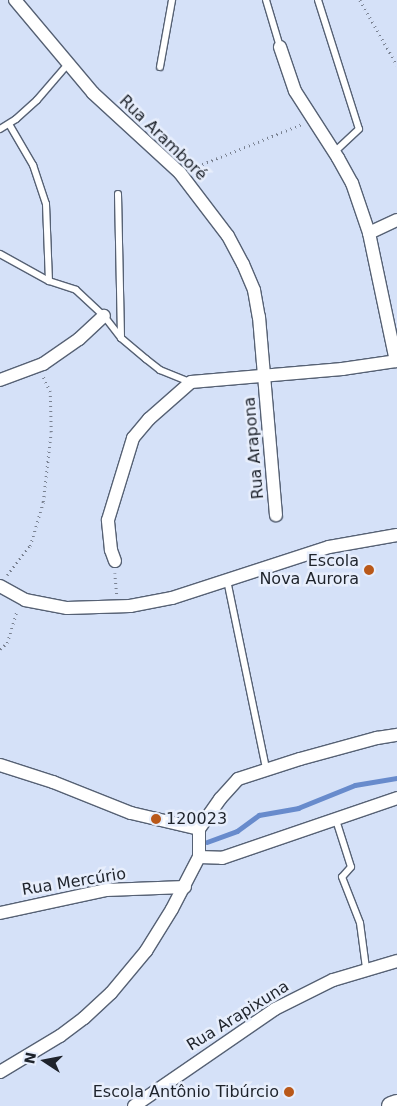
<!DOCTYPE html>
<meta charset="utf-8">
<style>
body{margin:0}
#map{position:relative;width:397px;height:1106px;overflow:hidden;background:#d5e1f8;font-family:"DejaVu Sans",sans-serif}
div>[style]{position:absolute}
.stream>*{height:4.5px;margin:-2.25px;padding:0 2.25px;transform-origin:2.25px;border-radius:2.25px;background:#688bcc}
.path>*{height:2.5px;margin-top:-1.25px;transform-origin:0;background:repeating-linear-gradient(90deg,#7a8292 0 1px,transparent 0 5px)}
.roads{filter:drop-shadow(1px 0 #566174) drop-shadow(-1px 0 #566174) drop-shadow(0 1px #566174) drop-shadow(0 -1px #566174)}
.lane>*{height:6px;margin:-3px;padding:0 3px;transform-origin:3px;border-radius:3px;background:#fff}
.street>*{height:12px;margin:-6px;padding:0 6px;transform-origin:6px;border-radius:6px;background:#fff}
.secondary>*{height:18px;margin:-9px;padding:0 9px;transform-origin:9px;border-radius:9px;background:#fff}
.dots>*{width:14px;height:14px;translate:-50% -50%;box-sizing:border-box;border:2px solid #e7eefc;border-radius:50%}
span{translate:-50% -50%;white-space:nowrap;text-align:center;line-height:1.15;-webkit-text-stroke:5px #e7eefc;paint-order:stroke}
.street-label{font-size:16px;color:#1e232b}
.poi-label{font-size:16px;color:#1e232b}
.right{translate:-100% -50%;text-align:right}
.left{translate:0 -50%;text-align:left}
.north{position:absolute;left:20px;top:1036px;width:50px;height:50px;-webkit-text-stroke:4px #e7eefc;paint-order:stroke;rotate:281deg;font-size:14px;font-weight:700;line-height:20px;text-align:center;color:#1e232b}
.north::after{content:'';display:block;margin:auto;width:18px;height:22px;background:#1e232b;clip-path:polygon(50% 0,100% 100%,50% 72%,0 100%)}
</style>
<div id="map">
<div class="stream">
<i style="left:207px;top:842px;width:32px;rotate:-20deg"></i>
<i style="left:237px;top:831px;width:27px;rotate:-36deg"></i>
<i style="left:259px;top:815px;width:40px;rotate:-10deg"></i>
<i style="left:298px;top:808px;width:61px;rotate:-22deg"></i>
<i style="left:355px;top:785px;width:43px;rotate:-9.5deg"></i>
</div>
<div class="path">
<i style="left:360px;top:0;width:75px;rotate:60.4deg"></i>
<i style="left:193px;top:168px;width:118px;rotate:-22deg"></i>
<i style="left:115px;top:573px;width:22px;rotate:85deg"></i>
<i style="left:7px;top:575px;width:37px;rotate:-52deg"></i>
<i style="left:30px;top:546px;width:46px;rotate:-73.5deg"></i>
<i style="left:43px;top:502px;width:70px;rotate:-83.5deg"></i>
<i style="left:51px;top:432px;width:40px;rotate:-91.4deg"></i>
<i style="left:50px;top:392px;width:17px;rotate:-115deg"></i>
<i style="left:0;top:649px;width:9px;rotate:-41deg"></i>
<i style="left:7px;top:643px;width:34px;rotate:-73deg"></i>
</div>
<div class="roads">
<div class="lane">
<i style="left:266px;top:0;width:49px;rotate:73.4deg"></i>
<i style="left:318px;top:0;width:135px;rotate:72.4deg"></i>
<i style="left:359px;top:129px;width:34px;rotate:137deg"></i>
<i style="left:160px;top:67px;width:68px;rotate:-79.8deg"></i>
<i style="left:9px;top:124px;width:48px;rotate:59.7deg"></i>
<i style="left:33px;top:165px;width:41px;rotate:71.6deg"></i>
<i style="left:46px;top:204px;width:77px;rotate:87.8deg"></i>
<i style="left:0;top:129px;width:19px;rotate:-32deg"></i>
<i style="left:16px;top:119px;width:28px;rotate:-42deg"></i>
<i style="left:37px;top:100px;width:48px;rotate:-49.3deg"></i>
<i style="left:118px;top:194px;width:144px;rotate:88.8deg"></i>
<i style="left:0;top:254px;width:56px;rotate:28.9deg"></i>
<i style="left:49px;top:281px;width:28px;rotate:18deg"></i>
<i style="left:76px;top:290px;width:38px;rotate:43deg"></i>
<i style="left:104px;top:316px;width:28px;rotate:52deg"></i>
<i style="left:121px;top:338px;width:33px;rotate:40deg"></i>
<i style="left:146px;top:359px;width:18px;rotate:38deg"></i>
<i style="left:160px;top:370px;width:32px;rotate:22deg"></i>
<i style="left:227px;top:580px;width:193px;rotate:78.3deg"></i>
<i style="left:336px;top:820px;width:49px;rotate:72.3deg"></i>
<i style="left:351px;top:867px;width:13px;rotate:132deg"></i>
<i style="left:342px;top:877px;width:49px;rotate:68.6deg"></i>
<i style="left:360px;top:923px;width:45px;rotate:82.4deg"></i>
</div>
<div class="street">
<i style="left:15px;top:0;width:121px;rotate:50deg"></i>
<i style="left:93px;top:93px;width:118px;rotate:42.6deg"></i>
<i style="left:180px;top:173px;width:79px;rotate:52.7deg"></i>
<i style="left:228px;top:236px;width:32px;rotate:62deg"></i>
<i style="left:243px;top:264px;width:28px;rotate:67deg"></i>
<i style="left:254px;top:290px;width:27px;rotate:80deg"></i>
<i style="left:259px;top:317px;width:199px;rotate:85.1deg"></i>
<i style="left:280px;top:47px;width:46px;rotate:71.2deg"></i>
<i style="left:295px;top:91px;width:80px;rotate:57.3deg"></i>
<i style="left:338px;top:158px;width:29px;rotate:61deg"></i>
<i style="left:352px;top:183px;width:53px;rotate:71.2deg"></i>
<i style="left:369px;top:233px;width:131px;rotate:78.1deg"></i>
<i style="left:369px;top:233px;width:31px;rotate:-25deg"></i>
<i style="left:0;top:380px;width:46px;rotate:-20.4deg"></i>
<i style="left:43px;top:364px;width:44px;rotate:-34.8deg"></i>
<i style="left:79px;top:339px;width:34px;rotate:-43deg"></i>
<i style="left:115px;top:561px;width:12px;rotate:-110deg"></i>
<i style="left:111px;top:550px;width:30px;rotate:-96deg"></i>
<i style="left:108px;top:520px;width:86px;rotate:-73deg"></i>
<i style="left:133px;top:438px;width:25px;rotate:-50deg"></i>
<i style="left:149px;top:419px;width:56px;rotate:-41.4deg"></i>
<i style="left:191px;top:382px;width:152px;rotate:-4.9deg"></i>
<i style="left:342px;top:369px;width:56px;rotate:-8.3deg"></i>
<i style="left:0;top:586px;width:29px;rotate:29deg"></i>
<i style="left:25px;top:600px;width:43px;rotate:10.8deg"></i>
<i style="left:67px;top:608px;width:63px;rotate:-1.8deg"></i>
<i style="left:130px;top:606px;width:43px;rotate:-10.8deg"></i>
<i style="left:172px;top:598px;width:165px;rotate:-18deg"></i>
<i style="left:329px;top:547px;width:69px;rotate:-10deg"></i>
<i style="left:0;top:765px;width:56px;rotate:17.8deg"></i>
<i style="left:53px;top:782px;width:84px;rotate:21.7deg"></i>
<i style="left:131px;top:813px;width:70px;rotate:13.2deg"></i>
<i style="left:199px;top:857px;width:23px;rotate:2deg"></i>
<i style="left:222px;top:858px;width:185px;rotate:-18.9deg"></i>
<i style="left:0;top:913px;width:108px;rotate:-12.2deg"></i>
<i style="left:106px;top:890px;width:79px;rotate:-2.2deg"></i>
<i style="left:0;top:1072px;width:70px;rotate:-31deg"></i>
<i style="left:60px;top:1036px;width:30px;rotate:-37deg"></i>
<i style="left:84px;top:1018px;width:37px;rotate:-43deg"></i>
<i style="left:111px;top:993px;width:55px;rotate:-50.2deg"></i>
<i style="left:146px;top:951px;width:49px;rotate:-58.2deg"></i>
<i style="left:172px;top:909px;width:59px;rotate:-62.6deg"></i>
<i style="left:199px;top:857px;width:28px;rotate:-90deg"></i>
<i style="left:199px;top:829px;width:37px;rotate:-55deg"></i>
<i style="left:220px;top:799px;width:27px;rotate:-48deg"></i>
<i style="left:238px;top:779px;width:65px;rotate:-17.9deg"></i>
<i style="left:300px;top:759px;width:80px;rotate:-15.3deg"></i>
<i style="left:377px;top:738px;width:20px;rotate:-9deg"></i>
<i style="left:134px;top:1106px;width:171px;rotate:-34.5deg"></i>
<i style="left:275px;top:1009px;width:65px;rotate:-26.6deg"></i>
<i style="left:333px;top:980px;width:67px;rotate:-16.5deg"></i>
</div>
<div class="secondary">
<i style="left:391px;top:1106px;width:6px;rotate:-18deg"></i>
</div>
</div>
<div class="dots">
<i style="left:369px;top:570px;background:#b95819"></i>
<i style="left:156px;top:819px;background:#b95819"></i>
<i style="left:289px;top:1092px;background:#b95819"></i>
</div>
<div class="street-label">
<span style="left:163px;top:138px;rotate:44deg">Rua Aramboré</span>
<span style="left:254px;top:448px;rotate:-95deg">Rua Arapona</span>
<span style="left:74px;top:882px;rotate:-9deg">Rua Mercúrio</span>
<span style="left:238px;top:1016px;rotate:-32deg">Rua Arapixuna</span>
</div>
<div class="poi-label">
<span class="right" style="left:359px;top:570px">Escola<br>Nova Aurora</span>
<span class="left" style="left:166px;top:819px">120023</span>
<span class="right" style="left:279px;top:1092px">Escola Antônio Tibúrcio</span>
</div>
<div class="north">N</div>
</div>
